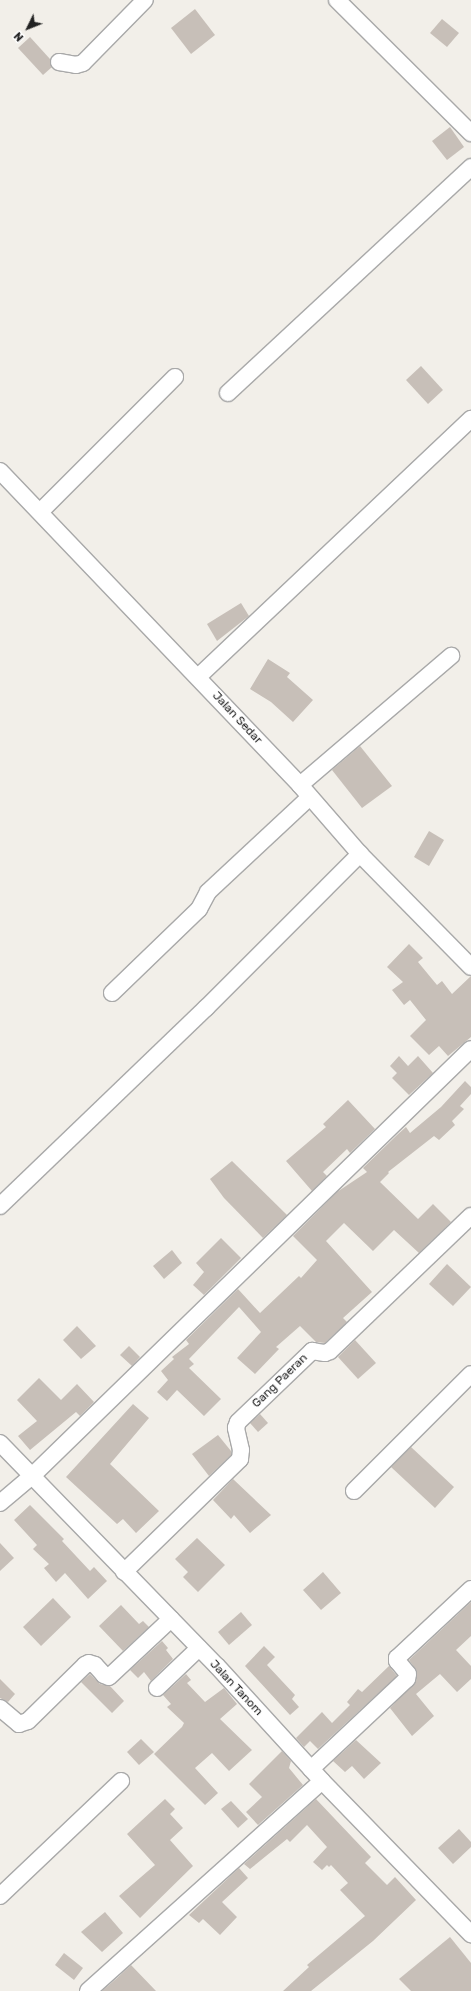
<!DOCTYPE html>
<style>
body{margin:0}
#map{position:relative;width:471px;height:1991px;overflow:hidden;background:#f2efe9;font-family:Rubik,sans-serif}
div>[style]{position:absolute}
.building>*{inset:0;background:#c7bfb8}
.roads{filter:drop-shadow(1px 0 #a9a9a9) drop-shadow(-1px 0 #a9a9a9) drop-shadow(0 1px #a9a9a9) drop-shadow(0 -1px #a9a9a9)}
.minor>*{height:16px;margin:-8px;padding:0 8px;transform-origin:8px;border-radius:8px;background:#fff}
span{translate:-50% -50%;white-space:nowrap;text-align:center;line-height:1.15;-webkit-text-stroke:3.5px #fff;paint-order:stroke}
.street-label{font-size:12px;color:#222}
.north{position:absolute;left:8px;top:8px;width:40px;height:40px;-webkit-text-stroke:3px #fff;paint-order:stroke;rotate:227deg;font-size:11px;font-weight:700;line-height:16px;text-align:center;color:#222}
.north::after{content:'';display:block;margin:auto;width:14px;height:18px;background:#222;clip-path:polygon(50% 0,100% 100%,50% 72%,0 100%)}
</style>
<div id="map">
<div class="building">
<i style="clip-path:polygon(195px 9px,215px 35px,191px 54px,171px 28px)"></i>
<i style="clip-path:polygon(442px 19px,459px 33px,447px 47px,430px 33px)"></i>
<i style="clip-path:polygon(30px 37px,50px 59px,52px 67px,43px 75px,18px 48px)"></i>
<i style="clip-path:polygon(450px 127px,464px 147px,447px 160px,432px 141px)"></i>
<i style="clip-path:polygon(421px 366px,443px 390px,428px 404px,406px 380px)"></i>
<i style="clip-path:polygon(241px 603px,249px 616px,217px 641px,207px 624px)"></i>
<i style="clip-path:polygon(268px 659px,290px 673px,287px 677px,313px 700px,293px 722px,271px 702px,250px 689px)"></i>
<i style="clip-path:polygon(360px 746px,392px 786px,362px 808px,332px 770px)"></i>
<i style="clip-path:polygon(429px 831px,444px 840px,429px 866px,414px 857px)"></i>
<i style="clip-path:polygon(409px 944px,423px 958px,418px 962px,437px 985px,442px 981px,452px 994px,471px 976px,471px 1037px,448px 1056px,439px 1046px,429px 1055px,410px 1036px,426px 1020px,410px 1000px,404px 1005px,392px 990px,403px 982px,387px 967px)"></i>
<i style="clip-path:polygon(399px 1056px,408px 1066px,418px 1056px,433px 1073px,409px 1095px,392px 1078px,397px 1073px,390px 1066px)"></i>
<i style="clip-path:polygon(465px 1081px,471px 1087px,471px 1094px,460px 1106px,464px 1109px,452px 1121px,455px 1125px,439px 1140px,434px 1136px,388px 1172px,389px 1173px,380px 1182px,418px 1219px,433px 1204px,451px 1222px,419px 1253px,394px 1230px,373px 1251px,344px 1223px,326px 1241px,372px 1292px,343px 1318px,347px 1322px,325px 1343px,316px 1342px,300px 1326px,276px 1347px,279px 1349px,255px 1374px,237px 1358px,261px 1332px,239px 1307px,189px 1359px,194px 1364px,189px 1368px,221px 1399px,204px 1416px,177px 1390px,167px 1401px,157px 1392px,168px 1380px,161px 1371px,174px 1359px,172px 1357px,189px 1344px,186px 1340px,238px 1289px,260px 1313px,299px 1276px,301px 1278px,317px 1260px,293px 1236px,337px 1192px,367px 1172px,363px 1168px,397px 1135px,406px 1127px,410px 1133px,441px 1107px)"></i>
<i style="clip-path:polygon(348px 1100px,375px 1129px,350px 1153px,347px 1149px,323px 1172px,327px 1176px,312px 1191px,286px 1161px,326px 1127px,323px 1124px)"></i>
<i style="clip-path:polygon(232px 1161px,287px 1215px,263px 1238px,224px 1198px,210px 1179px)"></i>
<i style="clip-path:polygon(221px 1238px,241px 1258px,204px 1295px,193px 1285px,204px 1272px,196px 1263px)"></i>
<i style="clip-path:polygon(172px 1250px,182px 1263px,164px 1279px,153px 1266px)"></i>
<i style="clip-path:polygon(447px 1264px,471px 1287px,453px 1306px,429px 1284px)"></i>
<i style="clip-path:polygon(77px 1326px,96px 1346px,81px 1359px,63px 1340px)"></i>
<i style="clip-path:polygon(355px 1340px,376px 1363px,358px 1379px,338px 1357px)"></i>
<i style="clip-path:polygon(129px 1346px,140px 1357px,132px 1366px,120px 1355px)"></i>
<i style="clip-path:polygon(39px 1378px,61px 1400px,77px 1384px,94px 1402px,80px 1416px,76px 1412px,30px 1450px,18px 1436px,37px 1421px,17px 1400px)"></i>
<i style="clip-path:polygon(133px 1404px,149px 1418px,110px 1464px,159px 1511px,136px 1533px,123px 1519px,117px 1524px,66px 1477px)"></i>
<i style="clip-path:polygon(260px 1414px,268px 1423px,258px 1432px,250px 1423px)"></i>
<i style="clip-path:polygon(218px 1435px,231px 1451px,231px 1455px,209px 1476px,192px 1454px)"></i>
<i style="clip-path:polygon(411px 1447px,454px 1487px,435px 1508px,391px 1467px)"></i>
<i style="clip-path:polygon(233px 1479px,271px 1515px,250px 1533px,234px 1515px,231px 1519px,213px 1500px)"></i>
<i style="clip-path:polygon(30px 1505px,64px 1539px,62px 1541px,90px 1571px,94px 1567px,107px 1581px,88px 1599px,65px 1573px,56px 1582px,44px 1568px,49px 1564px,33px 1549px,37px 1545px,14px 1520px)"></i>
<i style="clip-path:polygon(197px 1538px,225px 1565px,198px 1592px,183px 1577px,188px 1572px,175px 1559px)"></i>
<i style="clip-path:polygon(0 1543px,14px 1558px,0 1571px)"></i>
<i style="clip-path:polygon(323px 1572px,341px 1593px,321px 1610px,303px 1590px)"></i>
<i style="clip-path:polygon(53px 1598px,71px 1617px,41px 1646px,23px 1627px)"></i>
<i style="clip-path:polygon(471px 1602px,471px 1636px,456px 1650px,471px 1666px,471px 1679px,457px 1692px,440px 1674px,416px 1694px,434px 1716px,412px 1736px,390px 1708px,416px 1681px,417px 1671px,409px 1660px)"></i>
<i style="clip-path:polygon(121px 1605px,139px 1624px,143px 1621px,149px 1627px,123px 1651px,99px 1626px)"></i>
<i style="clip-path:polygon(241px 1612px,252px 1625px,229px 1645px,218px 1632px)"></i>
<i style="clip-path:polygon(162px 1641px,168px 1648px,166px 1650px,173px 1659px,151px 1681px,144px 1672px,138px 1678px,130px 1670px)"></i>
<i style="clip-path:polygon(264px 1646px,275px 1657px,267px 1665px,295px 1695px,292px 1699px,299px 1707px,290px 1715px,245px 1666px)"></i>
<i style="clip-path:polygon(389px 1666px,397px 1676px,318px 1749px,310px 1741px,304px 1747px,296px 1738px,322px 1712px,332px 1723px,350px 1705px,347px 1702px,358px 1689px,362px 1692px)"></i>
<i style="clip-path:polygon(90px 1674px,100px 1684px,110px 1686px,124px 1701px,112px 1713px,81px 1682px)"></i>
<i style="clip-path:polygon(186px 1674px,191px 1680px,187px 1683px,205px 1702px,224px 1688px,237px 1704px,220px 1719px,252px 1750px,229px 1771px,212px 1753px,195px 1768px,218px 1793px,205px 1805px,154px 1754px,182px 1727px,184px 1723px,167px 1707px,171px 1704px,163px 1695px)"></i>
<i style="clip-path:polygon(0 1679px,15px 1694px,8px 1702px,0 1698px)"></i>
<i style="clip-path:polygon(141px 1739px,154px 1752px,139px 1765px,127px 1752px)"></i>
<i style="clip-path:polygon(356px 1740px,381px 1763px,364px 1779px,352px 1766px,345px 1772px,333px 1761px)"></i>
<i style="clip-path:polygon(282px 1751px,291px 1761px,289px 1768px,303px 1785px,258px 1825px,246px 1812px,262px 1797px,249px 1784px)"></i>
<i style="clip-path:polygon(165px 1799px,175px 1809px,170px 1814px,183px 1828px,170px 1840px,193px 1866px,140px 1918px,119px 1896px,155px 1865px,127px 1834px)"></i>
<i style="clip-path:polygon(316px 1799px,371px 1857px,365px 1863px,387px 1885px,395px 1877px,416px 1900px,373px 1941px,311px 1991px,283px 1991px,309px 1967px,307px 1965px,365px 1916px,340px 1890px,348px 1883px,331px 1865px,329px 1867px,327px 1865px,322px 1870px,313px 1862px,327px 1847px,307px 1825px,290px 1842px,287px 1839px,250px 1869px,244px 1864px)"></i>
<i style="clip-path:polygon(231px 1801px,248px 1819px,238px 1828px,221px 1809px)"></i>
<i style="clip-path:polygon(459px 1829px,471px 1842px,471px 1847px,453px 1864px,438px 1848px)"></i>
<i style="clip-path:polygon(239px 1868px,248px 1878px,222px 1902px,237px 1917px,220px 1935px,203px 1919px,199px 1923px,189px 1915px)"></i>
<i style="clip-path:polygon(105px 1912px,123px 1933px,102px 1952px,81px 1932px)"></i>
<i style="clip-path:polygon(450px 1937px,471px 1963px,471px 1991px,411px 1991px,399px 1979px)"></i>
<i style="clip-path:polygon(64px 1953px,83px 1968px,74px 1980px,55px 1965px)"></i>
<i style="clip-path:polygon(131px 1965px,156px 1991px,102px 1991px,116px 1979px)"></i>
</div>
<div class="roads">
<div class="minor">
<i style="left:337px;top:0;width:189px;rotate:44.8deg"></i>
<i style="left:59px;top:62px;width:17px;rotate:10deg"></i>
<i style="left:76px;top:65px;width:7px;rotate:-16deg"></i>
<i style="left:83px;top:63px;width:88px;rotate:-45.5deg"></i>
<i style="left:228px;top:393px;width:332px;rotate:-42.9deg"></i>
<i style="left:0;top:471px;width:434px;rotate:46.3deg"></i>
<i style="left:300px;top:785px;width:91px;rotate:49deg"></i>
<i style="left:360px;top:854px;width:158px;rotate:45.5deg"></i>
<i style="left:40px;top:512px;width:191px;rotate:-45deg"></i>
<i style="left:198px;top:677px;width:376px;rotate:-43.4deg"></i>
<i style="left:300px;top:785px;width:199px;rotate:-40.5deg"></i>
<i style="left:112px;top:993px;width:121px;rotate:-44deg"></i>
<i style="left:199px;top:909px;width:19px;rotate:-62deg"></i>
<i style="left:208px;top:892px;width:139px;rotate:-43deg"></i>
<i style="left:0;top:1206px;width:286px;rotate:-43.9deg"></i>
<i style="left:206px;top:1008px;width:218px;rotate:-45deg"></i>
<i style="left:0;top:1443px;width:311px;rotate:45.8deg"></i>
<i style="left:217px;top:1666px;width:156px;rotate:47.6deg"></i>
<i style="left:322px;top:1781px;width:214px;rotate:45.8deg"></i>
<i style="left:354px;top:1491px;width:165px;rotate:-45deg"></i>
<i style="left:0;top:1503px;width:42px;rotate:-40.2deg"></i>
<i style="left:32px;top:1476px;width:612px;rotate:-44.21deg"></i>
<i style="left:124px;top:1572px;width:162px;rotate:-44.2deg"></i>
<i style="left:240px;top:1459px;width:9px;rotate:-84deg"></i>
<i style="left:241px;top:1450px;width:23px;rotate:-103deg"></i>
<i style="left:236px;top:1428px;width:6px;rotate:-72deg"></i>
<i style="left:238px;top:1422px;width:103px;rotate:-43.8deg"></i>
<i style="left:312px;top:1351px;width:13px;rotate:9deg"></i>
<i style="left:325px;top:1353px;width:5px;rotate:-22deg"></i>
<i style="left:330px;top:1351px;width:195px;rotate:-43.8deg"></i>
<i style="left:157px;top:1688px;width:58px;rotate:-43.6deg"></i>
<i style="left:0;top:1708px;width:25px;rotate:40deg"></i>
<i style="left:19px;top:1724px;width:9px;rotate:-18deg"></i>
<i style="left:28px;top:1721px;width:80px;rotate:-44.5deg"></i>
<i style="left:85px;top:1665px;width:4px;rotate:-27deg"></i>
<i style="left:89px;top:1663px;width:6px;rotate:18deg"></i>
<i style="left:95px;top:1665px;width:13px;rotate:48deg"></i>
<i style="left:104px;top:1675px;width:5px;rotate:22deg"></i>
<i style="left:109px;top:1677px;width:85px;rotate:-43.1deg"></i>
<i style="left:311px;top:1769px;width:132px;rotate:-43.2deg"></i>
<i style="left:407px;top:1679px;width:5px;rotate:-79deg"></i>
<i style="left:408px;top:1674px;width:17px;rotate:-130deg"></i>
<i style="left:397px;top:1661px;width:3px;rotate:-90deg"></i>
<i style="left:397px;top:1658px;width:101px;rotate:-43deg"></i>
<i style="left:0;top:1896px;width:167px;rotate:-43.5deg"></i>
<i style="left:88px;top:1991px;width:314px;rotate:-41.9deg"></i>
</div>
</div>
<div class="street-label">
<span style="left:237px;top:718px;rotate:47deg">Jalan Sedar</span>
<span style="left:280px;top:1381px;rotate:-44deg">Gang Paeran</span>
<span style="left:236px;top:1688px;rotate:47deg">Jalan Tanom</span>
</div>
<div class="north">N</div>
</div>
